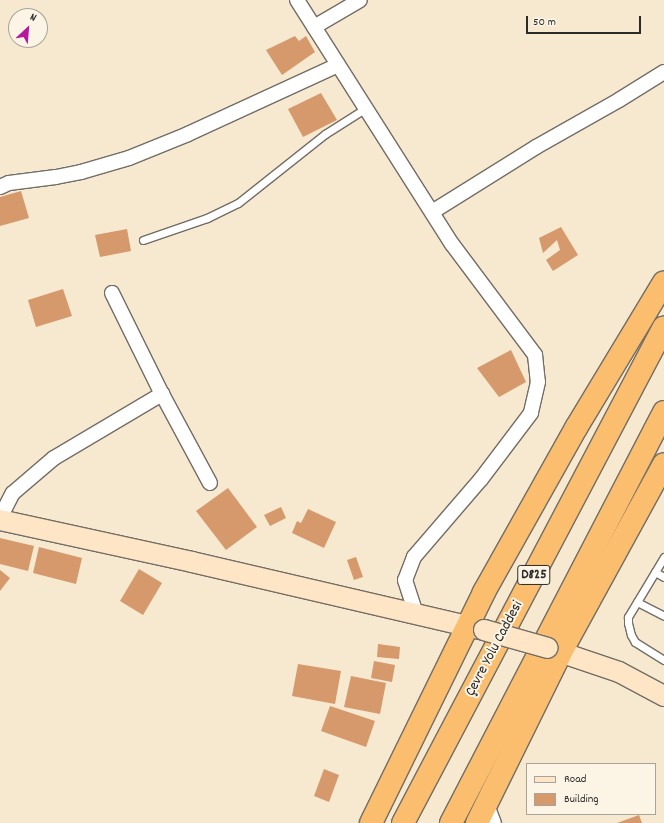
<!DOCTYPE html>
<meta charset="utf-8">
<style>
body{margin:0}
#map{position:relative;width:664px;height:823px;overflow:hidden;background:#f7e8d0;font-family:Dekko,sans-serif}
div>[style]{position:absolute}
.building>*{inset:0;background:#d5996c}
.roads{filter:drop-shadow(1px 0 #726d65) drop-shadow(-1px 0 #726d65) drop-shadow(0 1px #726d65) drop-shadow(0 -1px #726d65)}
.lane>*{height:7px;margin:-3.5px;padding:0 3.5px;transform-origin:3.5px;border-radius:3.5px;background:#fff}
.street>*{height:14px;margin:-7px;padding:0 7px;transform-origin:7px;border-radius:7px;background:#fff}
.secondary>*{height:20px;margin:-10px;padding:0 10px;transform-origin:10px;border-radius:10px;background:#fde5c5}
.highway>*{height:22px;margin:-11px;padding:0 11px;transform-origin:11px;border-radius:11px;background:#fbbd6e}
.bridges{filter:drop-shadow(1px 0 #726d65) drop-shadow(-1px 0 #726d65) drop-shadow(0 1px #726d65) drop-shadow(0 -1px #726d65)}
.secondary-bridge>*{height:20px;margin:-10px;padding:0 10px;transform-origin:10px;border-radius:10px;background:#fde5c5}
span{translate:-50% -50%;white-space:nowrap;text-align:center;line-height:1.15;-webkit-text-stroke:4px #fcf5e5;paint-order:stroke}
.shield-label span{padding:1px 3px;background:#fcf5e5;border:1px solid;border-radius:3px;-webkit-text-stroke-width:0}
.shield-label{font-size:14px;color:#2b2b2b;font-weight:700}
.street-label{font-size:15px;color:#2b2b2b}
.legend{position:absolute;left:526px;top:763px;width:130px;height:52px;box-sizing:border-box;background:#fcf5e5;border:1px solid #a8a49b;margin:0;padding:5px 7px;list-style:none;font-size:12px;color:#2b2b2b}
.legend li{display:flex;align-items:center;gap:8px;height:20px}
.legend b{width:20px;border:1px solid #a8a49b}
.north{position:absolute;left:8px;top:8px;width:40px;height:40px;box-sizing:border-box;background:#fcf5e5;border:1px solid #a8a49b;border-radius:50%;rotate:26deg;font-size:11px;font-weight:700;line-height:16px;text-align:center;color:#2b2b2b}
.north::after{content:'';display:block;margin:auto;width:14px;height:18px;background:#b5179e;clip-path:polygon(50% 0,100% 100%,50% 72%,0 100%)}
.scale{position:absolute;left:526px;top:16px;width:115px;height:18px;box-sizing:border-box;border:2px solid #2b2b2b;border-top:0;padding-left:5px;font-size:12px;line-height:14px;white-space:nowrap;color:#2b2b2b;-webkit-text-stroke:3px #fcf5e5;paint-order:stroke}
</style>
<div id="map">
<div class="building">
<i style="clip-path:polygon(295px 36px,299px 41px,306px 36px,315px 52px,282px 75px,266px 50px)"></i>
<i style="clip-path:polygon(321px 93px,337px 120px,303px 137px,288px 109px)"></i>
<i style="clip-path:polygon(21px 191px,29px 218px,0 226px,0 197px)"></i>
<i style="clip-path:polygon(561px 227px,578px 255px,553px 271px,546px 260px,560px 250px,557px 240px,543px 253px,539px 238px)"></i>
<i style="clip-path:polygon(127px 229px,131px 251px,100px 257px,95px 235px)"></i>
<i style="clip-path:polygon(63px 289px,72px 316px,36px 327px,28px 300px)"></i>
<i style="clip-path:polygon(511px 350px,526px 382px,499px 397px,477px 368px)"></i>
<i style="clip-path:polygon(228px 488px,257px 527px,226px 550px,196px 511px)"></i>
<i style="clip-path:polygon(281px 507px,286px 518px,270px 526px,264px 515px)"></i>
<i style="clip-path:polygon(308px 509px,336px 522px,324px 548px,292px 533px,297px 521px,301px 523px)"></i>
<i style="clip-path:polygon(0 538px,34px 546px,28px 571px,0 564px)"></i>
<i style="clip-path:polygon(39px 547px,82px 558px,76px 584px,33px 573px)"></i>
<i style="clip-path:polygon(356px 557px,363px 577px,354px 580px,347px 560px)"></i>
<i style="clip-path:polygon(139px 569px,162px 583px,143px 615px,120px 601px)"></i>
<i style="clip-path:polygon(0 570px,10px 578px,0 591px)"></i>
<i style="clip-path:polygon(378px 644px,400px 647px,399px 659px,377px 657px)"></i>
<i style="clip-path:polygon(374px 661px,395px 665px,392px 682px,371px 678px)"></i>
<i style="clip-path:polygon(298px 664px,341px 671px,335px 704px,292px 696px)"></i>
<i style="clip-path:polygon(351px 676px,386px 683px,380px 714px,344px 707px)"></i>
<i style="clip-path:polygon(330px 706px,375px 721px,366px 747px,321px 731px)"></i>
<i style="clip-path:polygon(324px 769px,339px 775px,329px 802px,314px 796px)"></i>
<i style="clip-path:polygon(639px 815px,642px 823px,617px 823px)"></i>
</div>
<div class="roads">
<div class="lane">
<i style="left:143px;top:240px;width:68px;rotate:-19deg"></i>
<i style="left:207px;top:218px;width:34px;rotate:-26deg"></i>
<i style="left:238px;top:203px;width:111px;rotate:-38.4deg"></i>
<i style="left:325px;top:134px;width:49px;rotate:-32.4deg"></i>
<i style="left:664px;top:557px;width:70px;rotate:121deg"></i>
<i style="left:628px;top:617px;width:6px;rotate:90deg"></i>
<i style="left:628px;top:623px;width:12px;rotate:76deg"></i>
<i style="left:631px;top:635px;width:8px;rotate:60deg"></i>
<i style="left:635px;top:642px;width:34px;rotate:32deg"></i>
<i style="left:655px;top:572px;width:10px;rotate:29deg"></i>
<i style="left:637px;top:602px;width:30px;rotate:27deg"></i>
</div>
<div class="street">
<i style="left:297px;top:0;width:289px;rotate:57.6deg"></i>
<i style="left:452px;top:244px;width:139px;rotate:53.2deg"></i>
<i style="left:535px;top:355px;width:27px;rotate:84deg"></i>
<i style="left:538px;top:382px;width:32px;rotate:103deg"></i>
<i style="left:531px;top:413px;width:83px;rotate:127.1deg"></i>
<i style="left:481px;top:479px;width:103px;rotate:130.7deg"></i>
<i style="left:414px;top:557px;width:25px;rotate:111deg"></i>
<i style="left:405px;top:580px;width:36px;rotate:72deg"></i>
<i style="left:314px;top:27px;width:53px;rotate:-30.4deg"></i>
<i style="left:0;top:187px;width:10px;rotate:-24deg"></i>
<i style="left:9px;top:183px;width:47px;rotate:-7.3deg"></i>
<i style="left:56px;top:177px;width:25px;rotate:-11deg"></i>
<i style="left:81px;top:172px;width:50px;rotate:-16.3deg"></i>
<i style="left:129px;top:158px;width:64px;rotate:-22.1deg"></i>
<i style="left:188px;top:134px;width:165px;rotate:-24.7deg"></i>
<i style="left:432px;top:212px;width:123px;rotate:-32deg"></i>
<i style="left:536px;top:147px;width:95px;rotate:-29.5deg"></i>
<i style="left:619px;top:100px;width:53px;rotate:-31.9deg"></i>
<i style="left:112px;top:293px;width:113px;rotate:63.7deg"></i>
<i style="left:162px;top:394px;width:101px;rotate:61.7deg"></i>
<i style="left:0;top:518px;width:28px;rotate:-63deg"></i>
<i style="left:13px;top:493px;width:54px;rotate:-40.5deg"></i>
<i style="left:54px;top:458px;width:126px;rotate:-30.7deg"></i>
<i style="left:487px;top:805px;width:19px;rotate:69deg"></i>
</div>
<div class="secondary">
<i style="left:0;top:520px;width:197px;rotate:12.3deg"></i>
<i style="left:192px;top:562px;width:300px;rotate:13.1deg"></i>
<i style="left:548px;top:648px;width:75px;rotate:18.7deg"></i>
<i style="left:619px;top:672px;width:51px;rotate:28.1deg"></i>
</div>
<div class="highway">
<i style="left:371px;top:823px;width:257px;rotate:-63.9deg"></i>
<i style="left:484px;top:592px;width:188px;rotate:-60.7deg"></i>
<i style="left:576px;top:428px;width:170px;rotate:-58.9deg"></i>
<i style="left:403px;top:823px;width:560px;rotate:-62.25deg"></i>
<i style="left:451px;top:823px;width:463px;rotate:-62.6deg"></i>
<i style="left:477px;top:823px;width:191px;rotate:-63.8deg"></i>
<i style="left:561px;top:652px;width:214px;rotate:-61.3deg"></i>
</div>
</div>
<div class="bridges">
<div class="secondary-bridge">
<i style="left:484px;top:630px;width:66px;rotate:15.7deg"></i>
</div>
</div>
<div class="shield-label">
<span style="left:534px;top:575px">D825</span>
</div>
<div class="street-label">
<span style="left:495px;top:649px;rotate:-62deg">Çevre Yolu Caddesi</span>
</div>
<ul class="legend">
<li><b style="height:5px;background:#fde5c5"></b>Road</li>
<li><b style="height:11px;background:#d5996c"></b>Building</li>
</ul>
<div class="north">N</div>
<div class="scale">50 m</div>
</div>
